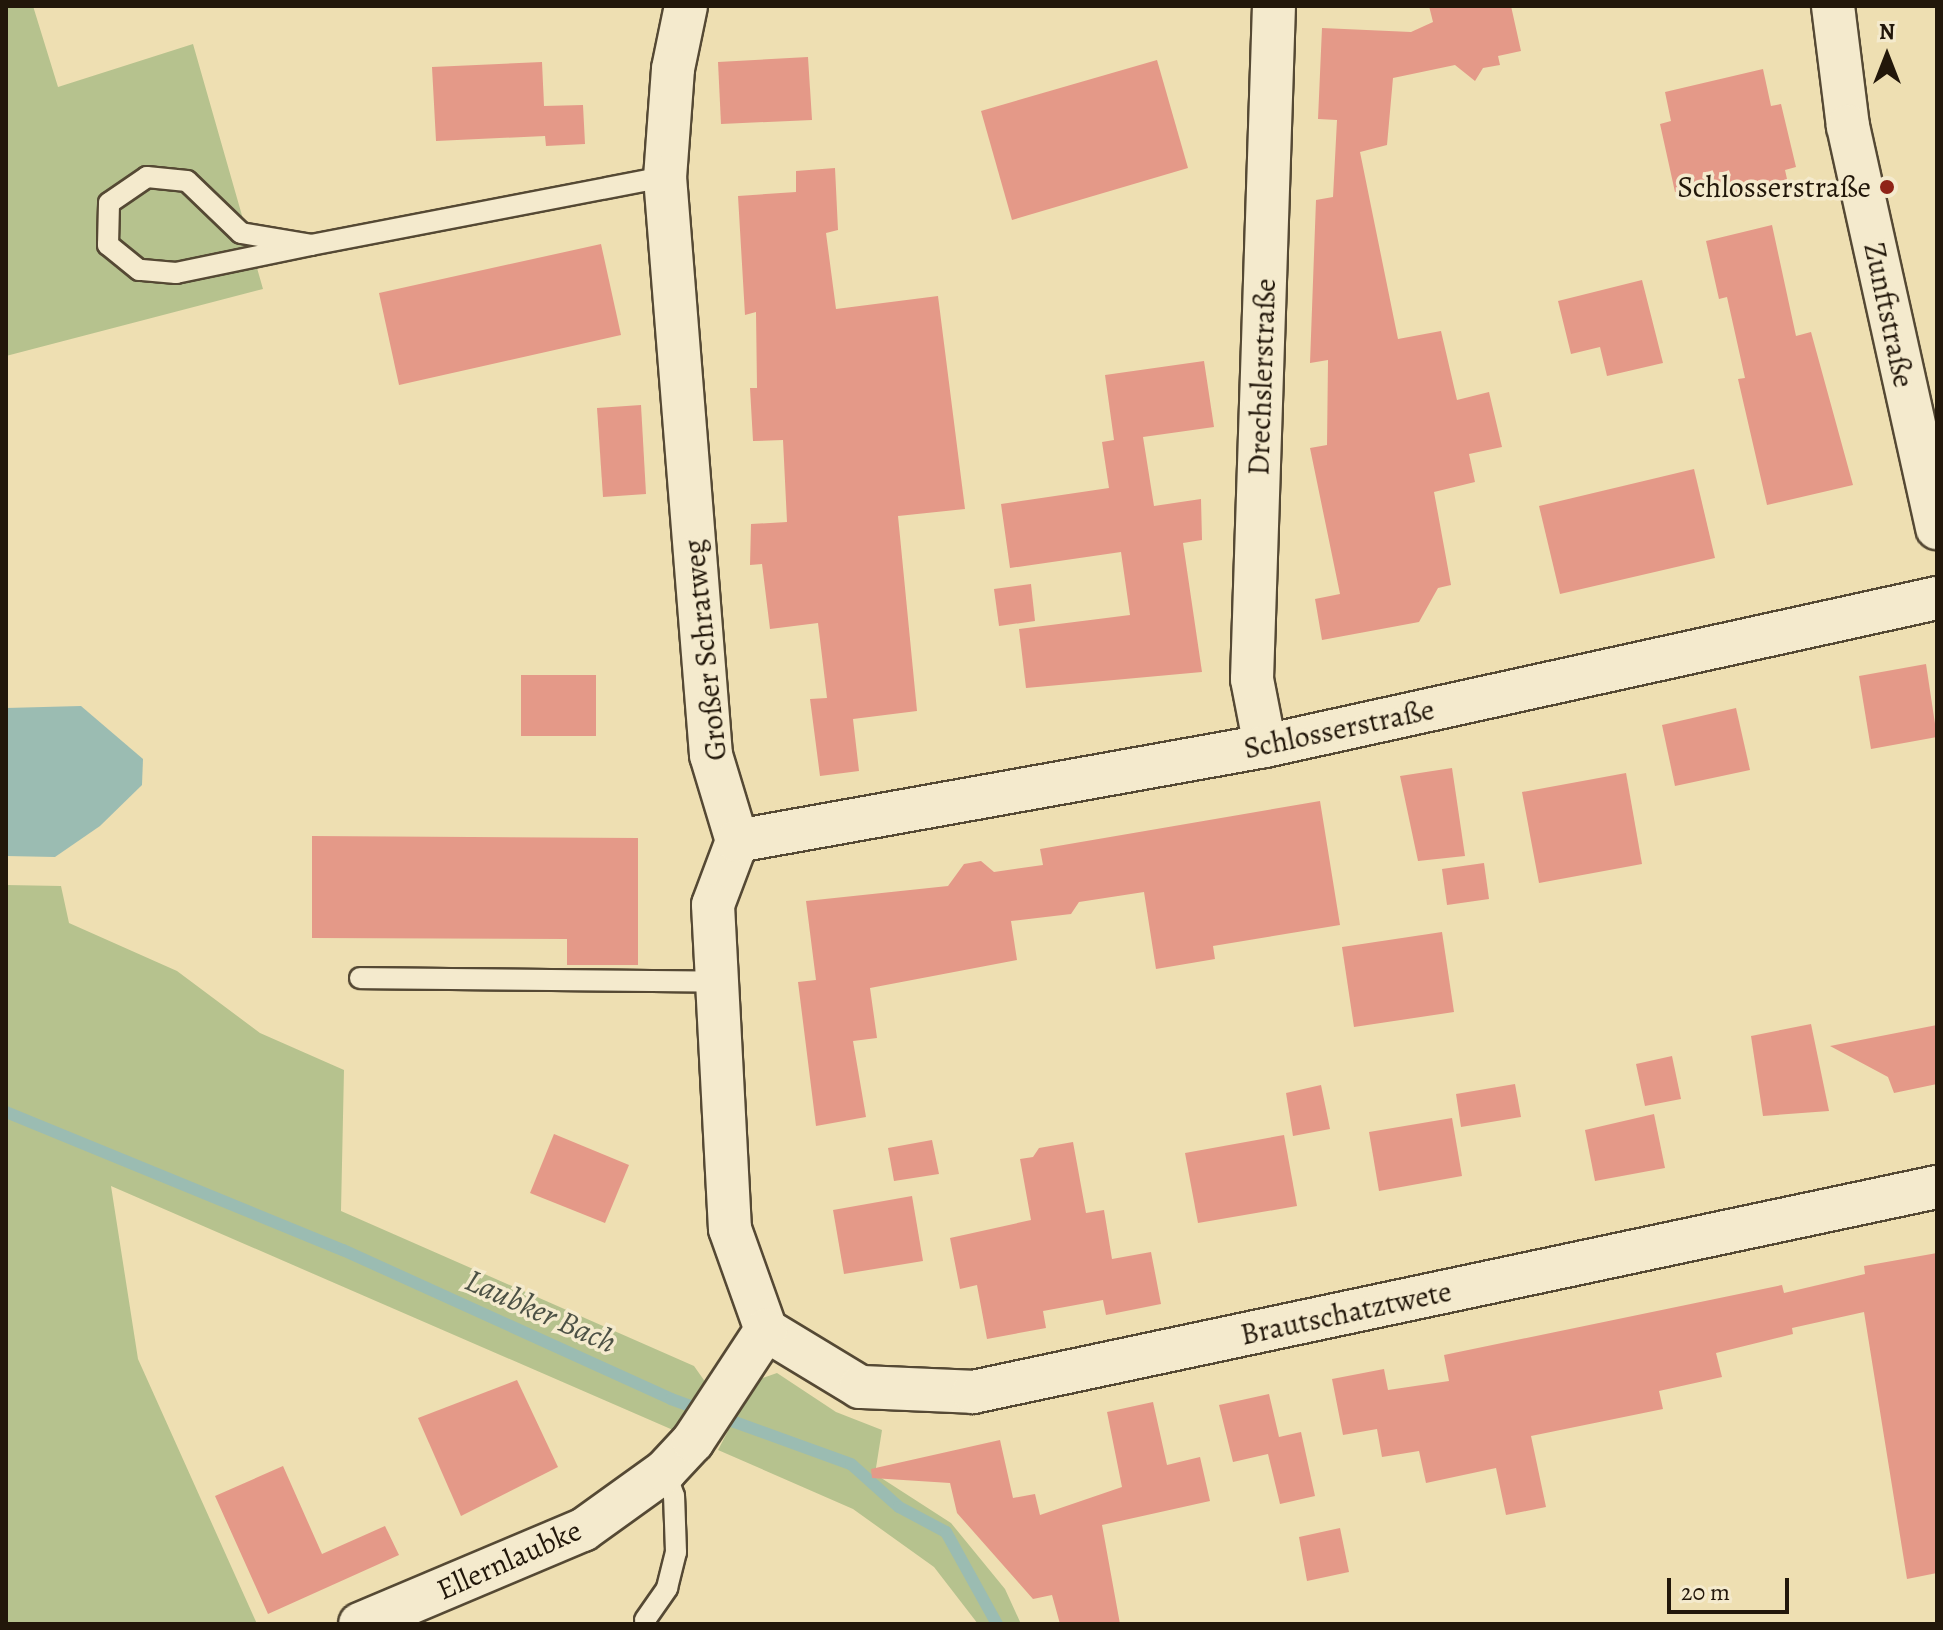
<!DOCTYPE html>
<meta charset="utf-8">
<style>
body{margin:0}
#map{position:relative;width:1943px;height:1630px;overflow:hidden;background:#eedfb2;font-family:Alegreya,serif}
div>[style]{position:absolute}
.green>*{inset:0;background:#b6c28e}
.water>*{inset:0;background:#9bbcb2}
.stream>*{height:12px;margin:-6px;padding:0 6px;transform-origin:6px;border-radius:6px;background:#9bbcb2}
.building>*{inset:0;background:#e49988}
.roads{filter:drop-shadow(2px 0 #554934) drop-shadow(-2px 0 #554934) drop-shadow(0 2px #554934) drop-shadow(0 -2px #554934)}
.lane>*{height:20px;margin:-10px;padding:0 10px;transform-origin:10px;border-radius:10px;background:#f4eacd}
.street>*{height:42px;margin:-21px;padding:0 21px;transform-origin:21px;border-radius:21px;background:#f4eacd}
.dots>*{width:22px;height:22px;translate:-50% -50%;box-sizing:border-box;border:4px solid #f4eacd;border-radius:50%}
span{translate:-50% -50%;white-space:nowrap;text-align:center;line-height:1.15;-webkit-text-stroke:7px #f4eacd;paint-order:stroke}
.poi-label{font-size:30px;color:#22170a}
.right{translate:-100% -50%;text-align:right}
.street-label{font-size:30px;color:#22170a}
.water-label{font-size:32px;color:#4c5145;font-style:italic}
.frame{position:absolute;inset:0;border:8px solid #22170a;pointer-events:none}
.north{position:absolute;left:1847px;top:16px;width:80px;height:80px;-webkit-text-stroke:6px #f4eacd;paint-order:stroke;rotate:0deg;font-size:22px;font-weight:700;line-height:32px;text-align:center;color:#22170a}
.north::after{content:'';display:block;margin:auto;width:28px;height:36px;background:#22170a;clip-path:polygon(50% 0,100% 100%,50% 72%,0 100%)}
.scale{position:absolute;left:1667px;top:1578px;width:122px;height:36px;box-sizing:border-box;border:4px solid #22170a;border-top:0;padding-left:10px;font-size:24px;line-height:28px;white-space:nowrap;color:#22170a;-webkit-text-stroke:6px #f4eacd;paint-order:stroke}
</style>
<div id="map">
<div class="green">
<i style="clip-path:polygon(6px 6px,33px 6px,58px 87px,193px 44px,263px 289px,6px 356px)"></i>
<i style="clip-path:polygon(6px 885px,61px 886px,69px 923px,177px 971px,260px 1033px,344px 1070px,341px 1211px,694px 1366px,706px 1383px,673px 1430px,111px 1186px,138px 1359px,257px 1624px,6px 1624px)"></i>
<i style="clip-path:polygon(777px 1373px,836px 1412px,882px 1430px,875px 1474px,951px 1523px,1005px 1589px,1021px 1624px,978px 1624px,934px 1567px,853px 1509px,718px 1450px,754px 1381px)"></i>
</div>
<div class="water">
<i style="clip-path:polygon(81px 706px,143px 759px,142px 785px,100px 826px,55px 857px,6px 856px,6px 708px)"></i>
</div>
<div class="stream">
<i style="left:6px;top:1112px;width:364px;rotate:22.3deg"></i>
<i style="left:343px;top:1250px;width:360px;rotate:24.4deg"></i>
<i style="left:671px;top:1399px;width:191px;rotate:19.9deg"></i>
<i style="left:851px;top:1464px;width:64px;rotate:41.9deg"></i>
<i style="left:899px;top:1507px;width:53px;rotate:28deg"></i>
<i style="left:946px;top:1532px;width:105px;rotate:61deg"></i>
</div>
<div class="building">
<i style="clip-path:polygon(1429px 6px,1511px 6px,1521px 51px,1498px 56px,1500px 65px,1483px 68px,1475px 81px,1455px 65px,1393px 78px,1387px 145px,1360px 152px,1398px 339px,1441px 331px,1457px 400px,1489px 392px,1502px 447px,1469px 454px,1475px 482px,1434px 492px,1451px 585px,1438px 588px,1419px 622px,1322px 640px,1315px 599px,1340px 594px,1310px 448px,1327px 445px,1328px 360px,1310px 363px,1316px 200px,1333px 197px,1337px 120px,1318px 119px,1322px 28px,1411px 32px,1433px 22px)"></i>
<i style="clip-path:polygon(808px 57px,812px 120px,721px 124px,718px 62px)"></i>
<i style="clip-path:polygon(1157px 60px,1188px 168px,1012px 220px,981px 111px)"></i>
<i style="clip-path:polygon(542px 62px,544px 106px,583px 105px,585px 144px,546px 146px,545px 136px,436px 141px,432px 67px)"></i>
<i style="clip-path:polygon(1763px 69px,1771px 106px,1781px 104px,1796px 167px,1785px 170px,1791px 197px,1675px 192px,1660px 124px,1671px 121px,1665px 92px)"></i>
<i style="clip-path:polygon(835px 168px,838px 230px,826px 233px,836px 309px,938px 296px,965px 509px,898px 516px,917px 711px,853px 719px,859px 771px,820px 776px,810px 699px,827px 698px,818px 623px,770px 629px,762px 564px,750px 565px,751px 524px,787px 522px,783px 440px,753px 441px,750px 388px,757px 388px,756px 312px,745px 315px,738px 196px,796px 192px,796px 171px)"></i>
<i style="clip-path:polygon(1772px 225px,1796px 336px,1811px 332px,1853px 485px,1767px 505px,1738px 379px,1745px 378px,1727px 297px,1719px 299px,1706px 241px)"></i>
<i style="clip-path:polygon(601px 244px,621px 335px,399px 385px,379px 293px)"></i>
<i style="clip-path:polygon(1642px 280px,1663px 363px,1607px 376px,1600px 347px,1571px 354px,1558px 301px)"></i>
<i style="clip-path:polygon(1204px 361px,1214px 427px,1143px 437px,1154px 506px,1201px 499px,1202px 540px,1183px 543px,1202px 672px,1026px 688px,1019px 629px,1130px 615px,1121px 552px,1010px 568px,1001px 504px,1109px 488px,1102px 442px,1114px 440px,1105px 375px)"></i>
<i style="clip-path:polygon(641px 405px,646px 494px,603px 497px,597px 408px)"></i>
<i style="clip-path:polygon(1694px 469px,1715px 558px,1560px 594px,1539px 506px)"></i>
<i style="clip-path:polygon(1031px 584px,1035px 621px,999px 626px,994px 589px)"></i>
<i style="clip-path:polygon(1926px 664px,1937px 737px,1871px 749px,1859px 676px)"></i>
<i style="clip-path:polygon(521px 675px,596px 675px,596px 736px,521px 736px)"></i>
<i style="clip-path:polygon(1736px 708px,1750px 770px,1675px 786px,1662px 725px)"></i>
<i style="clip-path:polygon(1452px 768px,1465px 856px,1418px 861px,1400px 776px)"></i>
<i style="clip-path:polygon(1626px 773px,1642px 864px,1539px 883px,1522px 792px)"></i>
<i style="clip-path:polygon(1320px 801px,1340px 925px,1213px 946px,1215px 959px,1156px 969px,1144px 892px,1079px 902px,1071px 914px,1011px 921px,1017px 960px,870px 988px,877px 1038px,853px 1041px,866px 1117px,816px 1126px,798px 982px,816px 980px,806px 901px,948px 886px,964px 864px,981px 861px,994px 872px,1043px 865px,1040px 849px)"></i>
<i style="clip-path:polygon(312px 836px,638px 838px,638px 965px,567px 965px,567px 939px,312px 938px)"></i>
<i style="clip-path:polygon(1484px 863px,1489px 899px,1447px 905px,1442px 869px)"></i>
<i style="clip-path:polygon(1442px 932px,1454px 1012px,1354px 1027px,1342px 947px)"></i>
<i style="clip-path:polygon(1811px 1024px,1829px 1111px,1763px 1116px,1751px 1036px)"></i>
<i style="clip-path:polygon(1937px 1025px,1937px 1084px,1894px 1093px,1888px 1077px,1830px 1046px)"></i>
<i style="clip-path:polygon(1672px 1056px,1681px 1099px,1645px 1106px,1636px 1064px)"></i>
<i style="clip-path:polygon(1515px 1084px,1521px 1117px,1461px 1127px,1456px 1094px)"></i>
<i style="clip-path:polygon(1321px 1085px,1330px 1129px,1293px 1136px,1286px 1093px)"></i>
<i style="clip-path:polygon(1654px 1114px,1665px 1168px,1595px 1181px,1585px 1130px)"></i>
<i style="clip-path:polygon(1452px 1118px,1462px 1176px,1379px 1191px,1369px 1132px)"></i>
<i style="clip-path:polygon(554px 1134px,629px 1165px,605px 1223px,530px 1193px)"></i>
<i style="clip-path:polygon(1284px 1135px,1297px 1206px,1198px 1223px,1185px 1153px)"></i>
<i style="clip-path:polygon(932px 1140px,939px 1174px,894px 1181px,888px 1148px)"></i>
<i style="clip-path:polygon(1073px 1142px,1086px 1213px,1104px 1210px,1112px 1259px,1151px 1252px,1161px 1304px,1106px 1315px,1103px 1300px,1043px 1311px,1046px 1328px,987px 1339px,977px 1285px,960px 1289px,950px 1238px,1031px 1220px,1020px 1159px,1033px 1157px,1039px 1148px)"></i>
<i style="clip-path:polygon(912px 1196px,923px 1261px,844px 1274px,833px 1210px)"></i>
<i style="clip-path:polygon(1937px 1253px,1937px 1573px,1907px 1579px,1864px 1312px,1792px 1328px,1793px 1334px,1716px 1353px,1722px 1377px,1659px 1391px,1663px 1409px,1531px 1436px,1546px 1507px,1506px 1515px,1496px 1468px,1426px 1483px,1419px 1451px,1382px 1457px,1377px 1429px,1343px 1435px,1332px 1379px,1384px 1369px,1388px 1390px,1449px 1381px,1444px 1355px,1782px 1285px,1784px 1293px,1865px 1274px,1864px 1266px)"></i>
<i style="clip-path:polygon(517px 1380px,558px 1467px,461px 1516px,418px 1418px)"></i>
<i style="clip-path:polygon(1269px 1394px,1279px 1437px,1301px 1432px,1315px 1496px,1280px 1504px,1268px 1454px,1233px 1462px,1219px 1405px)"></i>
<i style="clip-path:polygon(1153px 1402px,1167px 1465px,1200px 1457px,1210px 1501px,1102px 1525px,1120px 1624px,1060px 1624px,1052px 1595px,1033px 1599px,957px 1513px,950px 1483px,872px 1478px,871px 1469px,1000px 1440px,1013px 1498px,1035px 1494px,1040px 1515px,1122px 1487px,1107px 1412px)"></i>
<i style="clip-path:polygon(283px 1466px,322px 1554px,385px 1526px,399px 1555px,268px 1614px,215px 1496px)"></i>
<i style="clip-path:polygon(1340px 1528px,1349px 1572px,1307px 1581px,1299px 1537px)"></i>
</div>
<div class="roads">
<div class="lane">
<i style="left:311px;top:245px;width:138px;rotate:168.3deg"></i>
<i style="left:176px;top:273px;width:37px;rotate:-175deg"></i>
<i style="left:139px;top:270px;width:40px;rotate:-141deg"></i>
<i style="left:108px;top:245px;width:42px;rotate:-88.6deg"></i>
<i style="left:109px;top:203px;width:46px;rotate:-34.4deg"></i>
<i style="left:147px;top:177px;width:40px;rotate:5.7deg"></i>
<i style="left:187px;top:181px;width:75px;rotate:43.9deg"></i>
<i style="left:241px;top:233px;width:71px;rotate:9.7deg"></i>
<i style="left:311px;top:245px;width:360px;rotate:-10.9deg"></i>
<i style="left:360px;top:978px;width:357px;rotate:0.6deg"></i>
<i style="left:645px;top:1620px;width:39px;rotate:-55deg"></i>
<i style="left:667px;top:1588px;width:37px;rotate:-76deg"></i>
<i style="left:676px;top:1552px;width:56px;rotate:-92deg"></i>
<i style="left:674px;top:1496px;width:27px;rotate:-110deg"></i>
</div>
<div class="street">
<i style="left:686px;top:6px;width:64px;rotate:101.7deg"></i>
<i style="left:673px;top:69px;width:108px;rotate:94.2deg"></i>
<i style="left:665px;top:177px;width:580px;rotate:85.45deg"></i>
<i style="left:711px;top:755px;width:90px;rotate:73.2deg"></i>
<i style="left:737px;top:841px;width:68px;rotate:110.6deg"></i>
<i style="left:713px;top:905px;width:324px;rotate:87deg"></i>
<i style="left:730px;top:1229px;width:107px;rotate:70.4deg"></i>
<i style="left:1833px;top:6px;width:121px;rotate:82.9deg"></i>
<i style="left:1848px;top:126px;width:412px;rotate:77.5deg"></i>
<i style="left:1265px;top:746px;width:68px;rotate:-101deg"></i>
<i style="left:1252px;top:679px;width:673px;rotate:-88.13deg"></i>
<i style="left:737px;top:841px;width:536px;rotate:-10.2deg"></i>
<i style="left:1265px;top:746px;width:688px;rotate:-12.42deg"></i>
<i style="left:766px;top:1330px;width:110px;rotate:31.2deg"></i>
<i style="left:860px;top:1387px;width:113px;rotate:2.5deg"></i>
<i style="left:973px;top:1392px;width:986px;rotate:-12.01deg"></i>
<i style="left:360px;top:1624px;width:242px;rotate:-22.9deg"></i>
<i style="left:583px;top:1530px;width:101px;rotate:-35.7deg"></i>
<i style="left:665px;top:1471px;width:41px;rotate:-47deg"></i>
<i style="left:693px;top:1441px;width:133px;rotate:-56.7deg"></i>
</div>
</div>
<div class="dots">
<i style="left:1887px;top:187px;background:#8f2418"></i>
</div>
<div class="poi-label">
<span class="right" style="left:1871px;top:187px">Schlosserstraße</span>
</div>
<div class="street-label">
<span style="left:1889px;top:315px;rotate:78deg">Zunftstraße</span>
<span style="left:1262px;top:377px;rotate:-88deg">Drechslerstraße</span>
<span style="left:705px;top:650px;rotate:-96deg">Großer Schratweg</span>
<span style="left:1339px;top:729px;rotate:-12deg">Schlosserstraße</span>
<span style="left:1346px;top:1313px;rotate:-12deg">Brautschatztwete</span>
<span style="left:509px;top:1560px;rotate:-24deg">Ellernlaubke</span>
</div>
<div class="water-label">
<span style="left:541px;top:1311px;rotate:24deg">Laubker Bach</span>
</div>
<div class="frame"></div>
<div class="north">N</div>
<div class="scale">20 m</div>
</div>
